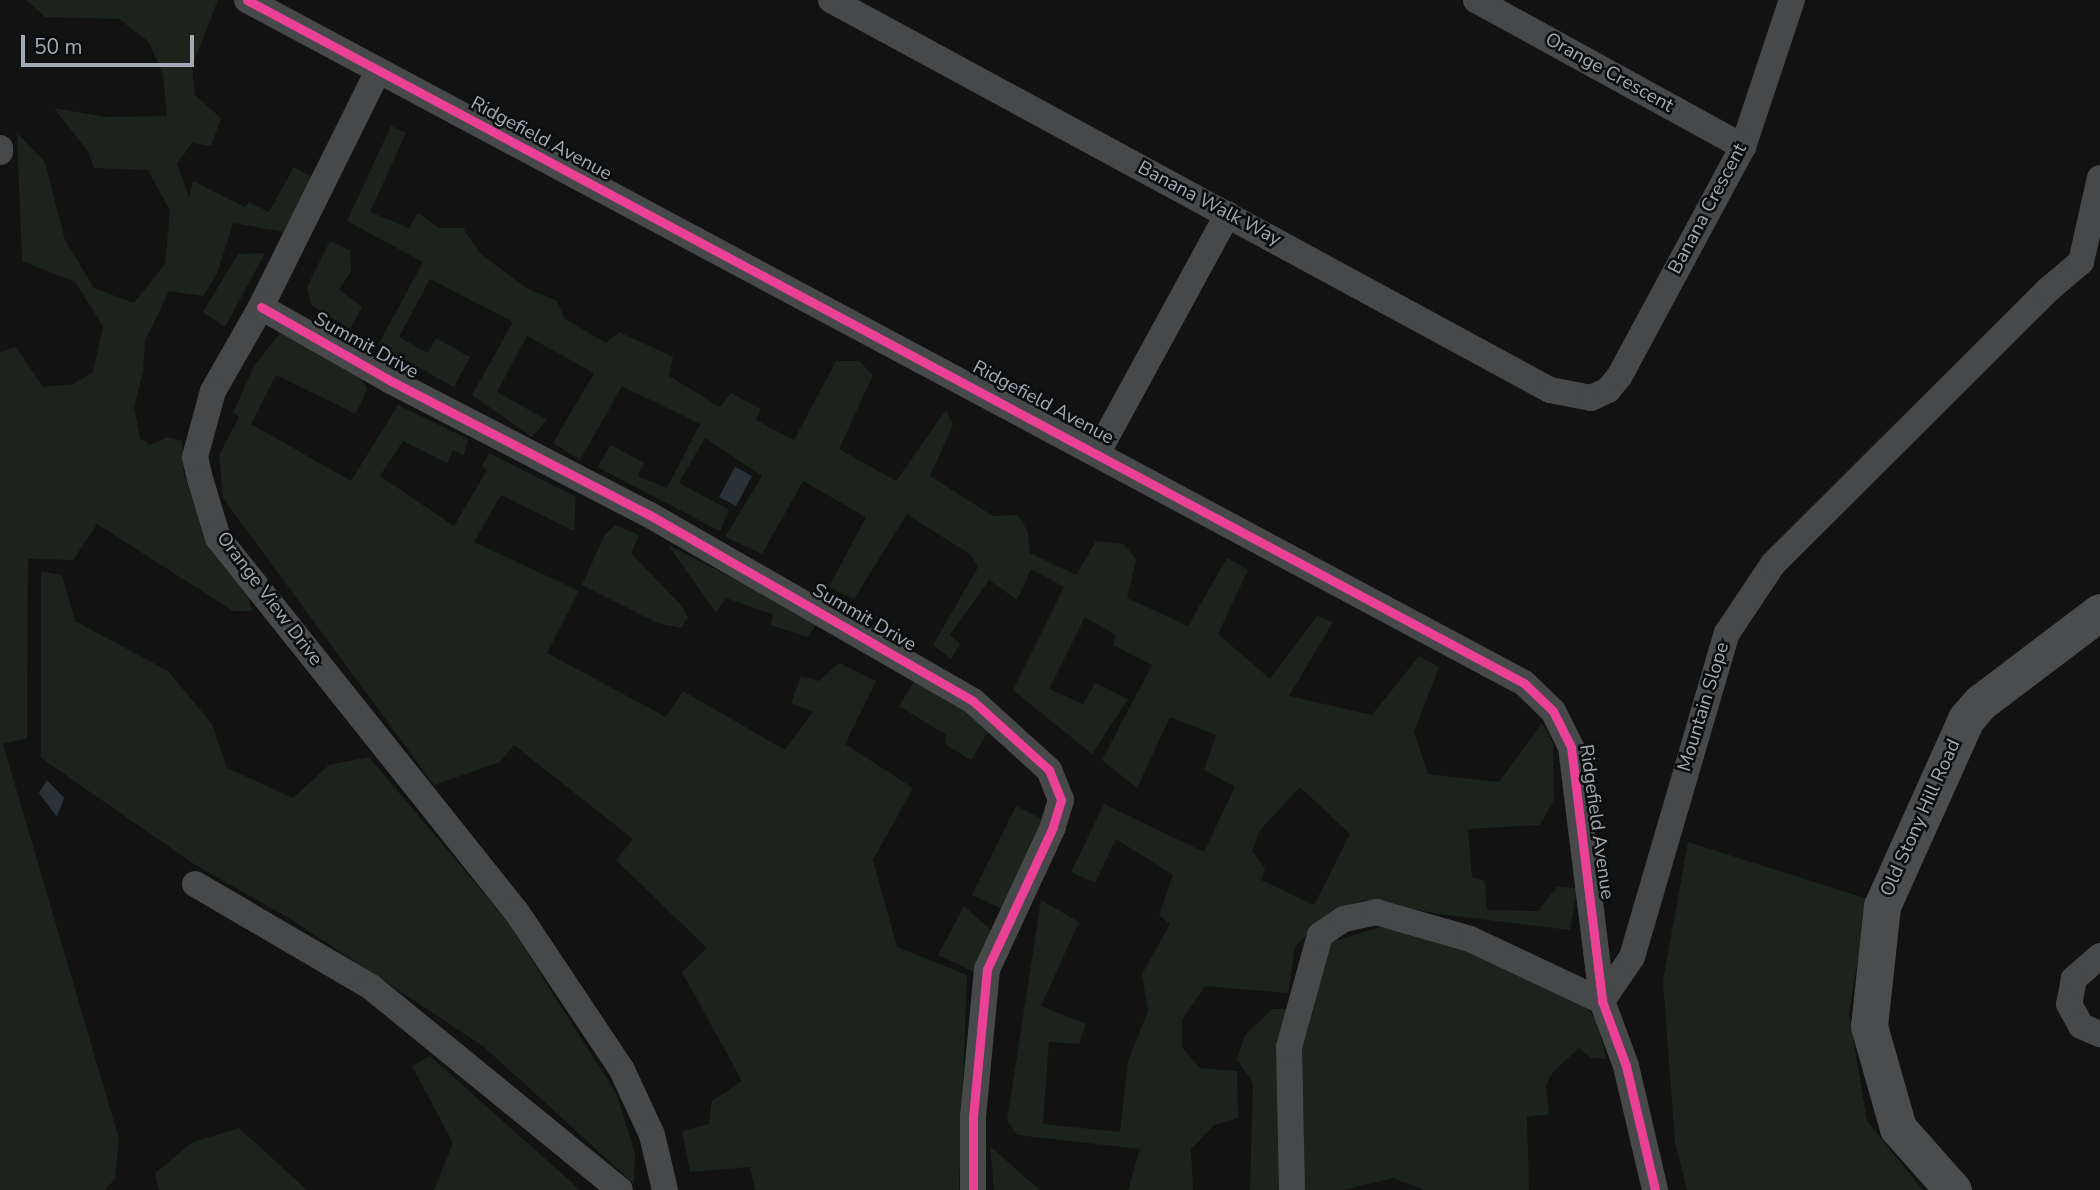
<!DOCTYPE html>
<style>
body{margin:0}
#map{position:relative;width:2100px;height:1190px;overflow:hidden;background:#121212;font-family:"Nunito Sans",sans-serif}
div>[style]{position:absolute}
.green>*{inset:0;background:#1c221c}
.water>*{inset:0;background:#293337}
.street>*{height:26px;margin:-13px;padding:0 13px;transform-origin:13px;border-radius:13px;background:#46484a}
.secondary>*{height:37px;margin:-18.5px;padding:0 18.5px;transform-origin:18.5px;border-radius:18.5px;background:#4a4c4e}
.cycleway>*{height:9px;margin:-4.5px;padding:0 4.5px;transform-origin:4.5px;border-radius:4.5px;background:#ea4096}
span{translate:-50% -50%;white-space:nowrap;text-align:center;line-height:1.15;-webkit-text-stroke:5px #0c0d0e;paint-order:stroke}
.street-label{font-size:19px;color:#a3aab3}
.scale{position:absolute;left:21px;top:35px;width:173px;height:32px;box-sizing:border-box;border:4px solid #a3aab3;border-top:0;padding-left:9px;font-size:21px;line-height:24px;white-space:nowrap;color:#a3aab3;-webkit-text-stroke:5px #0c0d0e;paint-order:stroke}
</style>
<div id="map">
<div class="green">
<i style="clip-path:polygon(26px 0,218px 0,192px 66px,195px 95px,221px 118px,211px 146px,192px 143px,177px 164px,189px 197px,193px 181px,245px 207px,249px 202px,269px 212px,294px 167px,312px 177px,284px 232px,233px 223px,217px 274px,203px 296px,169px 291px,145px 341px,143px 372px,134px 407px,140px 438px,150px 445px,167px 437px,182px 441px,184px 475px,207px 541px,246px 587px,252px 611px,233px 611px,97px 524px,73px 560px,28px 559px,27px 738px,3px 744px,119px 1139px,115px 1179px,105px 1190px,0 1190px,0 352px,16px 347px,43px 387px,73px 384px,93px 372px,103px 326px,75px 282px,22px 261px,17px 133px,45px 162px,65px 240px,94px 288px,134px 303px,165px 264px,170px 211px,148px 170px,94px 168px,89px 153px,54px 108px,105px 117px,167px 116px,163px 75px,149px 42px,119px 19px,45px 17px)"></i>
<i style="clip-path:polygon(evenodd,391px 126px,406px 133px,370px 212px,409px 228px,418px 213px,439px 228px,463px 228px,481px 254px,526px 288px,557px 301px,565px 319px,606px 343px,619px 332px,673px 357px,669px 376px,720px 407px,731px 393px,761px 409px,756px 420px,794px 440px,836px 361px,859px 361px,873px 375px,839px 449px,896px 481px,946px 410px,953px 425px,930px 476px,993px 516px,1018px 515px,1028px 532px,1030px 553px,1076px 575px,1096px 541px,1124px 544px,1136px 560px,1127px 598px,1188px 626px,1227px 558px,1248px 570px,1218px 634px,1270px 679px,1317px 616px,1333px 622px,1289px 696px,1372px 715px,1419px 656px,1439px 667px,1414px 732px,1428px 774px,1499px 782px,1542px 723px,1553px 743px,1554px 800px,1540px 825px,1468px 829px,1472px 877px,1485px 881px,1487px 910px,1538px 911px,1557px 887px,1577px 888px,1570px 930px,1439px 914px,1365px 900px,1330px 913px,1295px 946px,1288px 993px,1205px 986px,1182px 1020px,1182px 1047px,1200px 1068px,1237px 1071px,1238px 1118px,1214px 1125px,1191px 1149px,1193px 1190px,1128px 1190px,1140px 1149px,1017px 1135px,1007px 1121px,1041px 900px,1079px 922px,1041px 1006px,1086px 1024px,1079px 1044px,1049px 1042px,1043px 1124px,1120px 1132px,1128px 1061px,1148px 1011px,1142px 974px,1170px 924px,1159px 915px,1173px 875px,1116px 839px,1095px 883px,1071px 872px,1104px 804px,1204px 852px,1235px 787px,1204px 770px,1216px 735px,1170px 717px,1137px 788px,1102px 760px,1152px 665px,1113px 645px,1116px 635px,1085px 617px,1049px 689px,1083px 704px,1095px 683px,1128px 699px,1092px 754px,1013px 690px,1064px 587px,1031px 569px,1017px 600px,989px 580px,950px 635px,960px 644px,951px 659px,933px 645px,978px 567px,971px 555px,907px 514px,854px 599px,829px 587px,866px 517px,803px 481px,762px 554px,725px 537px,762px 476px,705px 438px,679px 483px,729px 510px,720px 531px,597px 467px,611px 445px,644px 463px,638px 476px,667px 488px,700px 424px,622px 386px,580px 460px,553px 443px,594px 373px,527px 336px,497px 392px,547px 420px,532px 437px,472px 395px,513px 322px,430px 279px,399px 337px,428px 353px,436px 338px,470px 357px,454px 387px,378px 345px,423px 262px,347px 221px,391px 126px,1300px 787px,1350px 834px,1314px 905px,1261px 880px,1265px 868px,1252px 851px,1260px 830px,1300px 787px)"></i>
<i style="clip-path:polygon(330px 241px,350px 250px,351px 271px,339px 290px,362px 307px,350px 329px,311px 305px,307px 287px)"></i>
<i style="clip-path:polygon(265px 253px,225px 327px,203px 312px,238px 254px)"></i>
<i style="clip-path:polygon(281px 332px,360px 376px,367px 389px,356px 414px,276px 375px,251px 424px,351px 481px,398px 405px,468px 439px,464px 455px,453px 450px,447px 463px,403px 441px,380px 476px,454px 526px,487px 470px,482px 466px,489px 453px,576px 497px,574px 531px,501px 495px,474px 542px,579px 591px,547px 653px,666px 717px,683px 691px,785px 750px,813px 712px,791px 703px,801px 676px,819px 681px,839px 663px,876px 681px,845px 744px,913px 788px,873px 860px,897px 947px,967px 975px,959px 1190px,755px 1190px,750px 1167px,690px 1172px,682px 1131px,709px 1124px,712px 1101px,742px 1081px,682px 972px,707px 948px,616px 860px,633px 839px,514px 745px,500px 762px,434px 785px,223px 498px,219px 455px,239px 417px,233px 413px,254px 366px)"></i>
<i style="clip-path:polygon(615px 525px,639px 535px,631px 553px,681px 605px,688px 618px,681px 628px,657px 623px,582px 585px,604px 536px)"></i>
<i style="clip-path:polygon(668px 545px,818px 622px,808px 637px,770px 625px,774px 615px,726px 598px,716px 613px)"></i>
<i style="clip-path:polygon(41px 571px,62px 575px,75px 621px,168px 671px,212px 724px,227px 768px,293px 798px,329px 765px,369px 757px,507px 921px,617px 1095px,635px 1153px,634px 1184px,483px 1046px,292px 920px,194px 864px,41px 758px)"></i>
<i style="clip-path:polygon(916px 678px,992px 725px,971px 760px,945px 744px,946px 735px,899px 706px)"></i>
<i style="clip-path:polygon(1016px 806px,1050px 823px,1006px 911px,972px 895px)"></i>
<i style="clip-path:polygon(1688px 842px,1868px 899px,1849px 1013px,1867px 1121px,1923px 1190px,1687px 1190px,1675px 1142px,1663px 981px)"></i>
<i style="clip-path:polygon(964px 906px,992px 931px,976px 973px,938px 955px)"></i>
<i style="clip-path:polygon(1381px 927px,1482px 952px,1582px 1002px,1597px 1021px,1606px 1059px,1591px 1058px,1579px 1048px,1553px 1072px,1546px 1085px,1549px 1114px,1527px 1117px,1529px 1190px,1424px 1190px,1393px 1178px,1343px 1190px,1304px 1190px,1297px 1051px,1327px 943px)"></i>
<i style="clip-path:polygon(1272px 1009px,1287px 1009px,1277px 1098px,1284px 1190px,1250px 1190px,1253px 1083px,1237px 1059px,1245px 1035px)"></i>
<i style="clip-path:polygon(430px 1056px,580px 1190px,434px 1190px,453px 1143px,412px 1066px)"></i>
<i style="clip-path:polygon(239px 1128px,307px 1190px,159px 1190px,155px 1173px,193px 1142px)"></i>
<i style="clip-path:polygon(990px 1146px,1040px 1190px,994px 1190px)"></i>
</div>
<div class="water">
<i style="clip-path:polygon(735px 467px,752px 476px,736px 506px,719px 497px)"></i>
<i style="clip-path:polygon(47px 780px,64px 798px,57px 817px,39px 793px)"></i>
</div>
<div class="street">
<i style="left:247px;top:0;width:1448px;rotate:28.14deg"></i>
<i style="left:1524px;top:683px;width:40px;rotate:44deg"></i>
<i style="left:1553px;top:711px;width:40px;rotate:63.4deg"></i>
<i style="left:1571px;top:747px;width:256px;rotate:83deg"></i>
<i style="left:1602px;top:1001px;width:69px;rotate:69.7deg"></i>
<i style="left:1626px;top:1066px;width:127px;rotate:76.8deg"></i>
<i style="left:831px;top:0;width:818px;rotate:28.48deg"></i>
<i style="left:1550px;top:390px;width:42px;rotate:11deg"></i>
<i style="left:1591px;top:398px;width:19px;rotate:-25deg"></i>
<i style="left:1608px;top:390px;width:17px;rotate:-50deg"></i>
<i style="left:1619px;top:377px;width:261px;rotate:-61.7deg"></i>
<i style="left:1743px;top:147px;width:155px;rotate:-71.6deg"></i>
<i style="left:1476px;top:0;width:305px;rotate:28.8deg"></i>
<i style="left:377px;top:73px;width:261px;rotate:116.4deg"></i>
<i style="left:261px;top:307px;width:97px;rotate:119.7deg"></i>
<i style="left:213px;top:391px;width:68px;rotate:105.3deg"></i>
<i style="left:195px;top:457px;width:26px;rotate:77deg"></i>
<i style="left:201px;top:482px;width:59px;rotate:73.1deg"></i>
<i style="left:218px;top:538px;width:477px;rotate:51.4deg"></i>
<i style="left:516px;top:911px;width:191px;rotate:56.3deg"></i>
<i style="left:622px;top:1070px;width:72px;rotate:65.2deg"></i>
<i style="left:652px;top:1135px;width:57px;rotate:76.7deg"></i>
<i style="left:0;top:148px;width:4px;rotate:90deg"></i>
<i style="left:261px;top:307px;width:150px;rotate:29.6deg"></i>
<i style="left:391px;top:381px;width:289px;rotate:27.4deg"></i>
<i style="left:648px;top:514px;width:375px;rotate:29.9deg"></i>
<i style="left:973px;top:701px;width:103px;rotate:42.2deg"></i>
<i style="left:1049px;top:770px;width:32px;rotate:68deg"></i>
<i style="left:1061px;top:800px;width:28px;rotate:107deg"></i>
<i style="left:1053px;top:827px;width:157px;rotate:114.9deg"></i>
<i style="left:987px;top:969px;width:149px;rotate:95.4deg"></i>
<i style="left:973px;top:1117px;width:73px;rotate:90deg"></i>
<i style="left:1098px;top:452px;width:271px;rotate:-61.4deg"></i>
<i style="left:195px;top:884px;width:204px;rotate:30.3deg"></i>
<i style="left:371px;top:987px;width:321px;rotate:39.2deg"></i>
<i style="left:2100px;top:956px;width:35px;rotate:139deg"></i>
<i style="left:2074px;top:979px;width:25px;rotate:101deg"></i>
<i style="left:2069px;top:1004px;width:25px;rotate:61deg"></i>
<i style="left:2081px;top:1026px;width:21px;rotate:23deg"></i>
<i style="left:1602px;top:1001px;width:53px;rotate:-55.7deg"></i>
<i style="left:1632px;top:957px;width:338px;rotate:-73.7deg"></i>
<i style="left:1727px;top:633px;width:83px;rotate:-56.3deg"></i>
<i style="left:1773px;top:564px;width:390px;rotate:-44.9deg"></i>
<i style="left:2049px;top:289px;width:42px;rotate:-40.2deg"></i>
<i style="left:2081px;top:262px;width:86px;rotate:-77.3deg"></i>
<i style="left:1292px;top:1190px;width:143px;rotate:-91.2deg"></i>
<i style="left:1289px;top:1047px;width:116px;rotate:-74.5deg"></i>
<i style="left:1320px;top:935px;width:29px;rotate:-34deg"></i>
<i style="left:1344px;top:919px;width:33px;rotate:-12deg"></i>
<i style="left:1376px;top:912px;width:98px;rotate:16deg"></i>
<i style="left:1470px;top:939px;width:146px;rotate:25.2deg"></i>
</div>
<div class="secondary">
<i style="left:1953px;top:1190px;width:83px;rotate:-131.6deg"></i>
<i style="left:1898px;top:1128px;width:106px;rotate:-105.9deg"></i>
<i style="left:1869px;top:1026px;width:121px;rotate:-83.8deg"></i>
<i style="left:1882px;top:906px;width:205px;rotate:-65.8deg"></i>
<i style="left:1966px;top:719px;width:23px;rotate:-49deg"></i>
<i style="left:1981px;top:702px;width:149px;rotate:-37.1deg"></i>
</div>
<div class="cycleway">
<i style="left:247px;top:0;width:1448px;rotate:28.14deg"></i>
<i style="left:1524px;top:683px;width:40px;rotate:44deg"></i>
<i style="left:1553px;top:711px;width:40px;rotate:63.4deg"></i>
<i style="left:1571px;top:747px;width:256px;rotate:83deg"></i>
<i style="left:1602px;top:1001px;width:69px;rotate:69.7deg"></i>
<i style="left:1626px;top:1066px;width:127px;rotate:76.8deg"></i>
<i style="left:261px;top:307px;width:150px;rotate:29.6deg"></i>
<i style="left:391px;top:381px;width:289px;rotate:27.4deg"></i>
<i style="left:648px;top:514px;width:375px;rotate:29.9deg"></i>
<i style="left:973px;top:701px;width:103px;rotate:42.2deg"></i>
<i style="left:1049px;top:770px;width:32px;rotate:68deg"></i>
<i style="left:1061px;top:800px;width:28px;rotate:107deg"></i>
<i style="left:1053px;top:827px;width:157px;rotate:114.9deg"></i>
<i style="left:987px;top:969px;width:149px;rotate:95.4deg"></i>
<i style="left:973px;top:1117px;width:73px;rotate:90deg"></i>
</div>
<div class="street-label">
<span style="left:1609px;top:73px;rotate:29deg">Orange Crescent</span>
<span style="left:541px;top:139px;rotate:28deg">Ridgefield Avenue</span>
<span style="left:1209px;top:204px;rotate:28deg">Banana Walk Way</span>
<span style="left:1708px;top:209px;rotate:-62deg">Banana Crescent</span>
<span style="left:366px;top:346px;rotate:29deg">Summit Drive</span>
<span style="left:1043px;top:403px;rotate:28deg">Ridgefield Avenue</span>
<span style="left:269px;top:599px;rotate:53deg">Orange View Drive</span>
<span style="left:864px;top:618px;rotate:30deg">Summit Drive</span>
<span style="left:1704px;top:707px;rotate:-73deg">Mountain Slope</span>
<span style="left:1921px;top:818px;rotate:-66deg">Old Stony Hill Road</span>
<span style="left:1596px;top:822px;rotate:82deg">Ridgefield Avenue</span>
</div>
<div class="scale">50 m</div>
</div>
